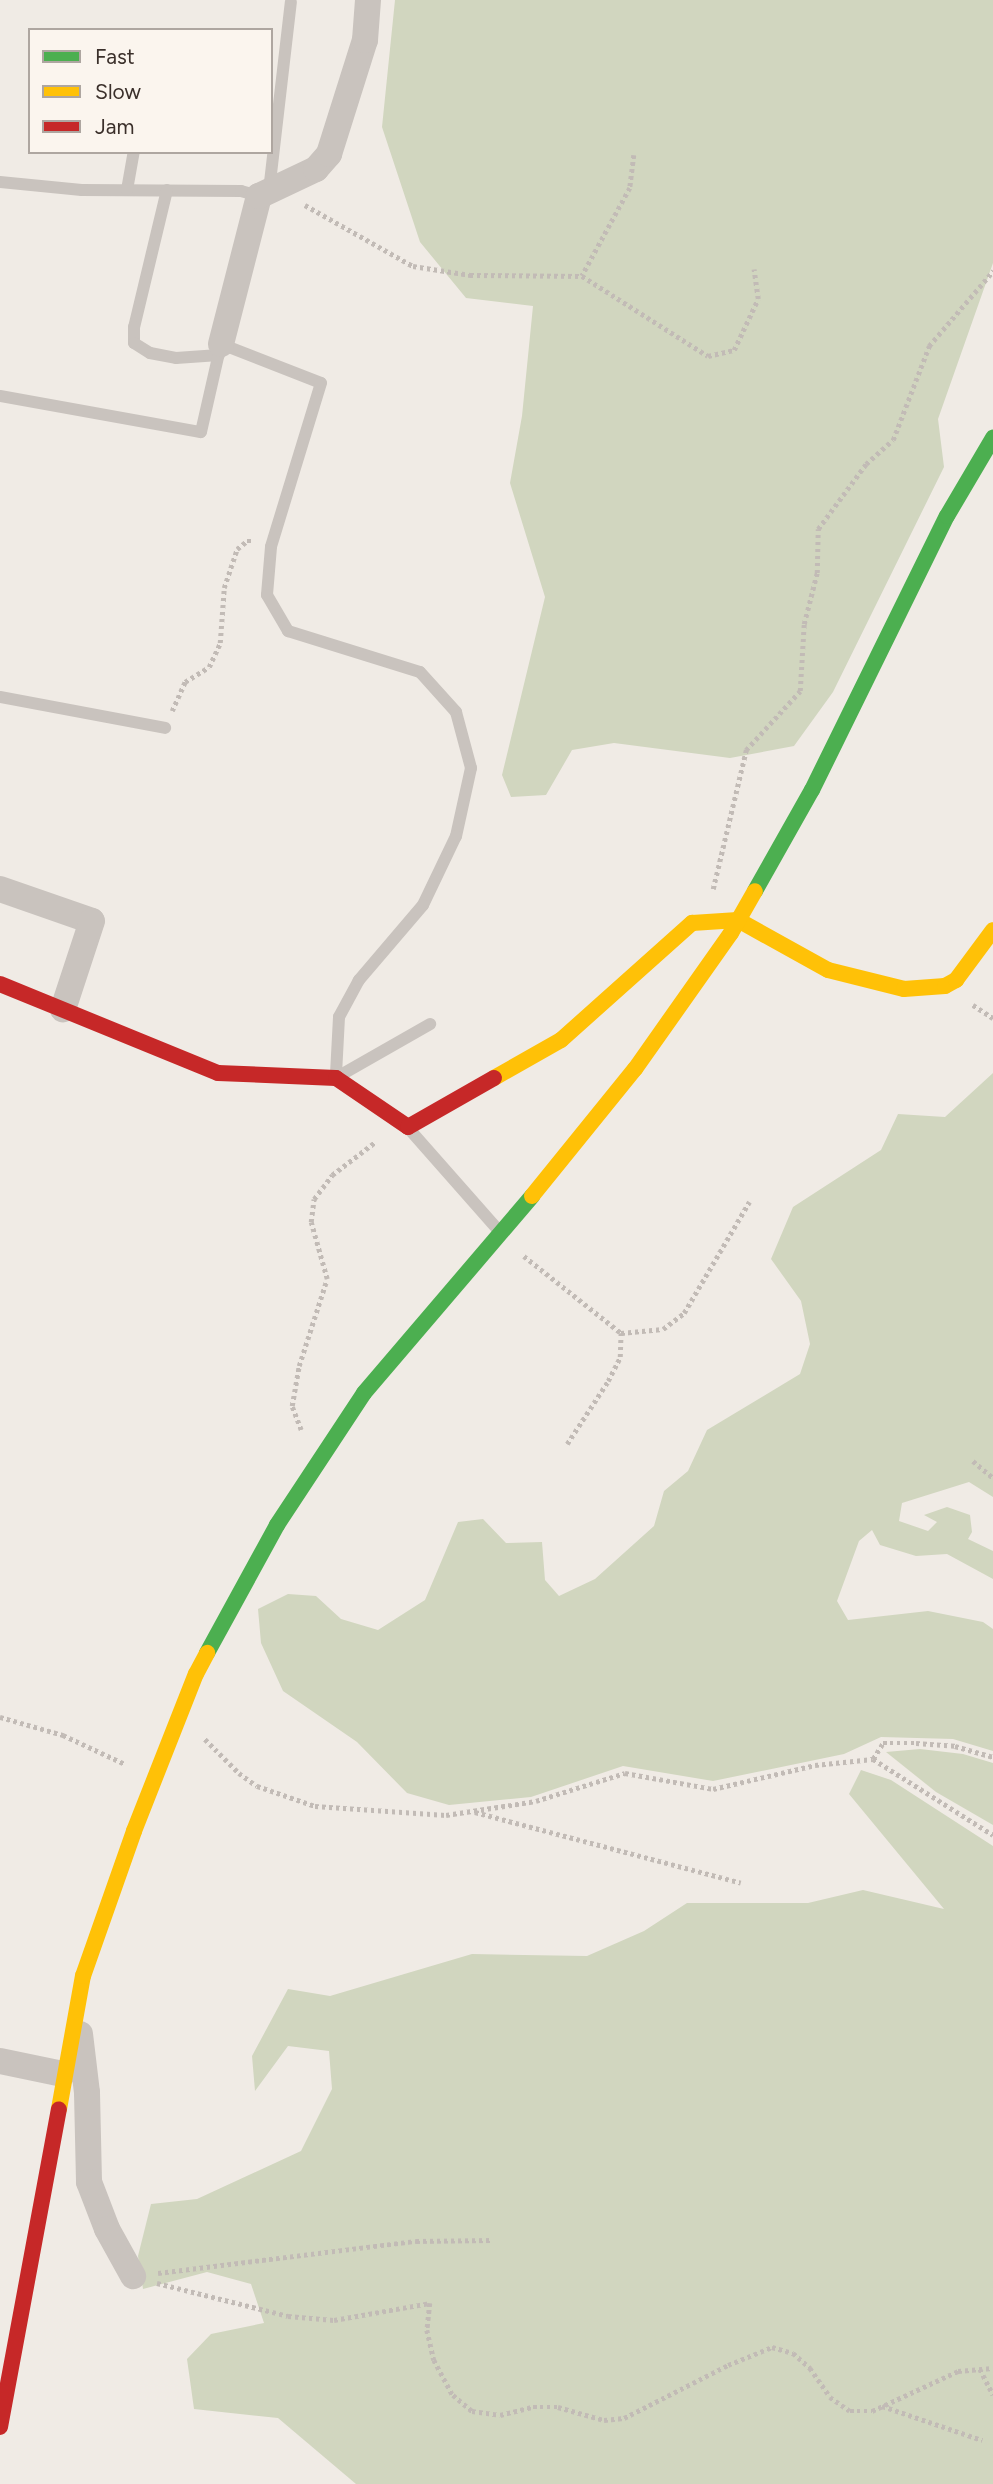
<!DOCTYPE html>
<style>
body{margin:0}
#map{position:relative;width:993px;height:2484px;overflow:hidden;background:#f0ebe5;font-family:Figtree,sans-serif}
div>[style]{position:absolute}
.green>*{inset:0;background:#d1d6bf}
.path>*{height:4.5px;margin-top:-2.25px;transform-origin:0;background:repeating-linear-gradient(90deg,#c2bbb6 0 3.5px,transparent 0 7px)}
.lane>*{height:12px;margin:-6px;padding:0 6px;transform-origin:6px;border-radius:6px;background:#c9c3be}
.street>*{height:26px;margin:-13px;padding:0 13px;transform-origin:13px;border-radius:13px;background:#c9c3be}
.fast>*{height:16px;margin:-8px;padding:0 8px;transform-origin:8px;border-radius:8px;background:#4caf50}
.slow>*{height:16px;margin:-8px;padding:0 8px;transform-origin:8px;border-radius:8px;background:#ffc107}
.jam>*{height:16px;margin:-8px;padding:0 8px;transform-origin:8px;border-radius:8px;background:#c62828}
span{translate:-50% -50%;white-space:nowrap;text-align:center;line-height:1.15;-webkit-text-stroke:7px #fbf5ee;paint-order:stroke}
.legend{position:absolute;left:28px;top:28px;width:245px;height:126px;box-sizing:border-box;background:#fbf5ee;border:2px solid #aea6a0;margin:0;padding:9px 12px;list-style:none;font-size:21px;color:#3b302b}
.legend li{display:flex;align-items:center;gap:14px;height:35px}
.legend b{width:35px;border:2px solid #aea6a0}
</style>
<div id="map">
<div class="green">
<i style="clip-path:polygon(395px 0,993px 0,993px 263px,938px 419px,944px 467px,833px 692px,794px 746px,730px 758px,614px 743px,572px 750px,546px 795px,511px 797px,502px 775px,545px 597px,510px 483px,522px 416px,533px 306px,466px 298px,420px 242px,382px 127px)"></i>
<i style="clip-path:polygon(993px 1073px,993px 1497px,969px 1482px,902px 1503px,899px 1521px,928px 1531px,937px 1522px,924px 1515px,947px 1507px,970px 1515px,972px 1532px,968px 1539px,993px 1551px,993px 1579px,947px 1554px,916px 1556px,880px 1545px,872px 1530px,859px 1541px,837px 1601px,848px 1620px,928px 1611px,983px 1622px,993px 1629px,993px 1751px,953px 1739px,881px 1737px,844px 1754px,713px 1781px,623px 1766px,531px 1797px,449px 1805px,407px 1793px,357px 1742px,283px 1691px,261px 1643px,258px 1609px,288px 1594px,316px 1596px,341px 1619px,378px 1630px,425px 1600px,458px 1522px,483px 1519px,506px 1543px,542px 1542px,545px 1580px,559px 1596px,595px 1579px,654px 1526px,664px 1491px,688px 1471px,707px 1430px,800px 1374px,810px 1344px,801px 1301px,771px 1259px,793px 1207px,881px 1150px,898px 1114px,945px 1117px)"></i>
<i style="clip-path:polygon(920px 1749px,963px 1754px,993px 1763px,993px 1825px,936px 1792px,886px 1752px)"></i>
<i style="clip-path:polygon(861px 1770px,891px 1780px,993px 1846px,993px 2484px,356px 2484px,278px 2418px,194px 2409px,187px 2359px,211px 2334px,264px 2323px,251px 2284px,207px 2272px,143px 2289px,138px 2256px,151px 2204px,197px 2199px,301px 2151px,332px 2089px,329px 2051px,288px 2046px,255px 2091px,252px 2056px,288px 1989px,330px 1996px,472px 1954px,587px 1956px,644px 1931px,687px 1903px,808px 1903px,863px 1890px,944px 1909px,849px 1794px)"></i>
</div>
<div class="path">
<i style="left:634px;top:155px;width:33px;rotate:97deg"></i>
<i style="left:630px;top:188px;width:100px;rotate:118.6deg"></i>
<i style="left:582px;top:276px;width:149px;rotate:32.4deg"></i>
<i style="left:708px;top:356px;width:27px;rotate:-13deg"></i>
<i style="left:734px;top:350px;width:56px;rotate:-64.8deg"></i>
<i style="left:758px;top:299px;width:30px;rotate:-98deg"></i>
<i style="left:305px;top:205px;width:124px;rotate:29.5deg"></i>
<i style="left:413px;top:266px;width:58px;rotate:9deg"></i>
<i style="left:470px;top:275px;width:112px;rotate:0.5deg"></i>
<i style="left:172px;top:711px;width:32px;rotate:-66deg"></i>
<i style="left:185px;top:682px;width:28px;rotate:-32deg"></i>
<i style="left:209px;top:667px;width:26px;rotate:-65deg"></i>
<i style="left:220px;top:643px;width:55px;rotate:-85.8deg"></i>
<i style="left:224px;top:588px;width:41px;rotate:-71.6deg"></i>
<i style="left:237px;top:549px;width:13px;rotate:-39deg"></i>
<i style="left:247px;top:541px;width:6px"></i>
<i style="left:713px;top:889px;width:143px;rotate:-76.6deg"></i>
<i style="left:746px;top:750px;width:80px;rotate:-47.5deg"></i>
<i style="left:800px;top:691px;width:67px;rotate:-86.6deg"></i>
<i style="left:804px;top:624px;width:53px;rotate:-75.7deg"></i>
<i style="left:817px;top:573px;width:44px;rotate:-88.7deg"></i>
<i style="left:818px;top:529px;width:81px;rotate:-53.6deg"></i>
<i style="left:866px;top:464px;width:36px;rotate:-42deg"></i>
<i style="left:893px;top:440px;width:101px;rotate:-69deg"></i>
<i style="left:929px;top:346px;width:99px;rotate:-49.5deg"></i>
<i style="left:973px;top:1005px;width:24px;rotate:33deg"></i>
<i style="left:524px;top:1256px;width:124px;rotate:38.4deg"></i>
<i style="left:621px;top:1333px;width:42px;rotate:-5.4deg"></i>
<i style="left:663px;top:1329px;width:26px;rotate:-37deg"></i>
<i style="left:684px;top:1313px;width:129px;rotate:-59.6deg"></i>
<i style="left:301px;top:1430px;width:26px;rotate:-111deg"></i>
<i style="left:292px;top:1406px;width:41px;rotate:-80.1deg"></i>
<i style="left:299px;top:1366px;width:91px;rotate:-72.2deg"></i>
<i style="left:327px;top:1279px;width:59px;rotate:-105.7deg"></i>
<i style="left:311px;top:1222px;width:23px;rotate:-83deg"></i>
<i style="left:314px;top:1199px;width:30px;rotate:-53deg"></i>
<i style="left:332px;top:1175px;width:53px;rotate:-37.3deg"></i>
<i style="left:567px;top:1444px;width:75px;rotate:-56.9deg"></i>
<i style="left:608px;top:1381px;width:27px;rotate:-63deg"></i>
<i style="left:620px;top:1357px;width:24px;rotate:-88deg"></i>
<i style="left:973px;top:1461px;width:26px;rotate:40deg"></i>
<i style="left:0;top:1717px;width:66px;rotate:15.9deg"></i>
<i style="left:63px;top:1735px;width:68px;rotate:25.1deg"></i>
<i style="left:205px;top:1739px;width:48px;rotate:45deg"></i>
<i style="left:239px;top:1773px;width:22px;rotate:36deg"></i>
<i style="left:257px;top:1786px;width:61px;rotate:19deg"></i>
<i style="left:315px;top:1806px;width:131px;rotate:3.9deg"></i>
<i style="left:446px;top:1815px;width:91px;rotate:-8.8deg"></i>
<i style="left:536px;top:1801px;width:93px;rotate:-17.5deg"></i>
<i style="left:625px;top:1773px;width:89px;rotate:10.3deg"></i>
<i style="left:713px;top:1789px;width:105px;rotate:-13.2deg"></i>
<i style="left:815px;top:1765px;width:58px;rotate:-5.9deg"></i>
<i style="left:873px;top:1759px;width:142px;rotate:32.3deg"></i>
<i style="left:873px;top:1759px;width:19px;rotate:-58deg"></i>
<i style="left:883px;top:1743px;width:33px"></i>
<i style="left:916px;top:1743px;width:39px;rotate:4deg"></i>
<i style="left:955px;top:1746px;width:40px;rotate:16deg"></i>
<i style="left:475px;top:1812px;width:275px;rotate:14.9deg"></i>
<i style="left:158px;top:2273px;width:260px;rotate:-7.1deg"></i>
<i style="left:416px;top:2241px;width:76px;rotate:-0.8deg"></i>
<i style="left:157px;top:2283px;width:135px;rotate:14.1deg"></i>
<i style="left:288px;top:2316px;width:46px;rotate:5deg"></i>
<i style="left:334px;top:2320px;width:97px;rotate:-10deg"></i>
<i style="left:430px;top:2303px;width:27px;rotate:96deg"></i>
<i style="left:427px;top:2330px;width:31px;rotate:77deg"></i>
<i style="left:434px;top:2360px;width:40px;rotate:62deg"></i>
<i style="left:453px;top:2395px;width:25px;rotate:40deg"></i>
<i style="left:472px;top:2411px;width:28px;rotate:8deg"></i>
<i style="left:500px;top:2415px;width:34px;rotate:-14deg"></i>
<i style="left:533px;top:2407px;width:25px"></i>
<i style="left:558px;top:2407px;width:48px;rotate:15.8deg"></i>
<i style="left:604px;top:2420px;width:20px;rotate:-6deg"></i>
<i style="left:624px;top:2418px;width:117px;rotate:-27deg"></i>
<i style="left:728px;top:2365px;width:48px;rotate:-22.2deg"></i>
<i style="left:772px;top:2347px;width:22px;rotate:16deg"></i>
<i style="left:793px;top:2353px;width:23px;rotate:41deg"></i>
<i style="left:810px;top:2368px;width:35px;rotate:55deg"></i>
<i style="left:830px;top:2397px;width:24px;rotate:35deg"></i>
<i style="left:850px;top:2411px;width:22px"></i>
<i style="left:872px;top:2411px;width:95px;rotate:-24.9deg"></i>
<i style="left:958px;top:2371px;width:35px;rotate:-5deg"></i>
<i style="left:980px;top:2369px;width:29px;rotate:63deg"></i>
<i style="left:882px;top:2406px;width:106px;rotate:18.8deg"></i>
</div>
<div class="lane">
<i style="left:0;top:182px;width:82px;rotate:5.6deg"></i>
<i style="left:82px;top:190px;width:159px;rotate:0.4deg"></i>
<i style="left:241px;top:191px;width:19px;rotate:16deg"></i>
<i style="left:127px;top:190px;width:39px;rotate:-80deg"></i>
<i style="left:167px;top:190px;width:141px;rotate:103.5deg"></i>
<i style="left:134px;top:327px;width:16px;rotate:90deg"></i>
<i style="left:134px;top:343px;width:19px;rotate:32deg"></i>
<i style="left:150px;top:353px;width:26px;rotate:11deg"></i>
<i style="left:176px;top:358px;width:43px;rotate:-4deg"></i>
<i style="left:269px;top:191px;width:190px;rotate:-83.4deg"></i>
<i style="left:0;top:396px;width:204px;rotate:10.2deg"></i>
<i style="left:201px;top:432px;width:90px;rotate:-77.2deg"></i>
<i style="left:221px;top:344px;width:107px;rotate:21.3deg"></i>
<i style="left:321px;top:383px;width:171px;rotate:107deg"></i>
<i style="left:271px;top:547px;width:48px;rotate:94.8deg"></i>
<i style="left:267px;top:595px;width:42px;rotate:59.7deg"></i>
<i style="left:288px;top:631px;width:138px;rotate:17.3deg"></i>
<i style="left:420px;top:672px;width:54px;rotate:48deg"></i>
<i style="left:456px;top:712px;width:58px;rotate:75deg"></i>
<i style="left:471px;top:768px;width:70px;rotate:102.4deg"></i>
<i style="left:456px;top:836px;width:76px;rotate:115.6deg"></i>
<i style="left:423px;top:905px;width:99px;rotate:130.5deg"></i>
<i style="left:359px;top:980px;width:42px;rotate:118.4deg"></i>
<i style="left:339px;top:1017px;width:57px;rotate:93deg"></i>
<i style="left:0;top:697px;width:168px;rotate:10.6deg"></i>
<i style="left:339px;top:1076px;width:105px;rotate:-29.7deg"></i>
<i style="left:410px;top:1130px;width:136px;rotate:48.6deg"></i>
</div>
<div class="street">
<i style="left:221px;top:344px;width:153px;rotate:-75.6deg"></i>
<i style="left:259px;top:196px;width:63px;rotate:-25.3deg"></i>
<i style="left:316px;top:169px;width:20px;rotate:-49deg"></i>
<i style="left:329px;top:154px;width:120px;rotate:-72.5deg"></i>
<i style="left:365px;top:40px;width:40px;rotate:-85.7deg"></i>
<i style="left:0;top:889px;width:97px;rotate:19.2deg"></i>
<i style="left:92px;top:921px;width:93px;rotate:108.2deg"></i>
<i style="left:80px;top:2034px;width:59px;rotate:83.2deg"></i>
<i style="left:87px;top:2093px;width:89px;rotate:88.7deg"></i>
<i style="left:89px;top:2182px;width:50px;rotate:69deg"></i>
<i style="left:107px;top:2229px;width:54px;rotate:61deg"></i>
<i style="left:0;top:2061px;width:64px;rotate:11.7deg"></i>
</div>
<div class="fast">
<i style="left:755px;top:891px;width:116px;rotate:-60.6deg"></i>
<i style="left:812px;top:790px;width:305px;rotate:-63.8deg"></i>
<i style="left:947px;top:516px;width:91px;rotate:-59.5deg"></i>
<i style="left:207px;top:1653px;width:146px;rotate:-61.3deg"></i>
<i style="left:277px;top:1525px;width:158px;rotate:-56.6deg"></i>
<i style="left:364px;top:1393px;width:259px;rotate:-49.5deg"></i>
</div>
<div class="slow">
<i style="left:494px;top:1078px;width:77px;rotate:-29.6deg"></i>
<i style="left:561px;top:1040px;width:176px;rotate:-41.8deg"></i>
<i style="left:692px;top:923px;width:46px;rotate:-3.7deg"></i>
<i style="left:738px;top:920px;width:103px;rotate:29.1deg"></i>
<i style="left:828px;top:970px;width:78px;rotate:14deg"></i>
<i style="left:904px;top:989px;width:41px;rotate:-4.2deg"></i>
<i style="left:945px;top:986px;width:13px;rotate:-29deg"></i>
<i style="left:956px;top:980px;width:62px;rotate:-53.5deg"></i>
<i style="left:532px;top:1196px;width:164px;rotate:-51deg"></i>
<i style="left:635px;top:1069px;width:166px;rotate:-54.8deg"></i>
<i style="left:731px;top:933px;width:48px;rotate:-60.3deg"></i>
<i style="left:59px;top:2109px;width:135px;rotate:-79.8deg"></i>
<i style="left:83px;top:1976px;width:154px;rotate:-70.6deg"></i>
<i style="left:134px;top:1831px;width:169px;rotate:-68.5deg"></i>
<i style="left:196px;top:1674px;width:24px;rotate:-62deg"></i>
</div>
<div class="jam">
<i style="left:0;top:984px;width:235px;rotate:22.2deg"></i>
<i style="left:218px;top:1073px;width:118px;rotate:2.4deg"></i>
<i style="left:336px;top:1078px;width:87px;rotate:34.2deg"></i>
<i style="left:408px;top:1127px;width:99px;rotate:-29.7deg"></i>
<i style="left:0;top:2427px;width:323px;rotate:-79.5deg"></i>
</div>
<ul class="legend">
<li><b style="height:9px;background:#4caf50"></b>Fast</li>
<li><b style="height:9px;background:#ffc107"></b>Slow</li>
<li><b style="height:9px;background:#c62828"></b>Jam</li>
</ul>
</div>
